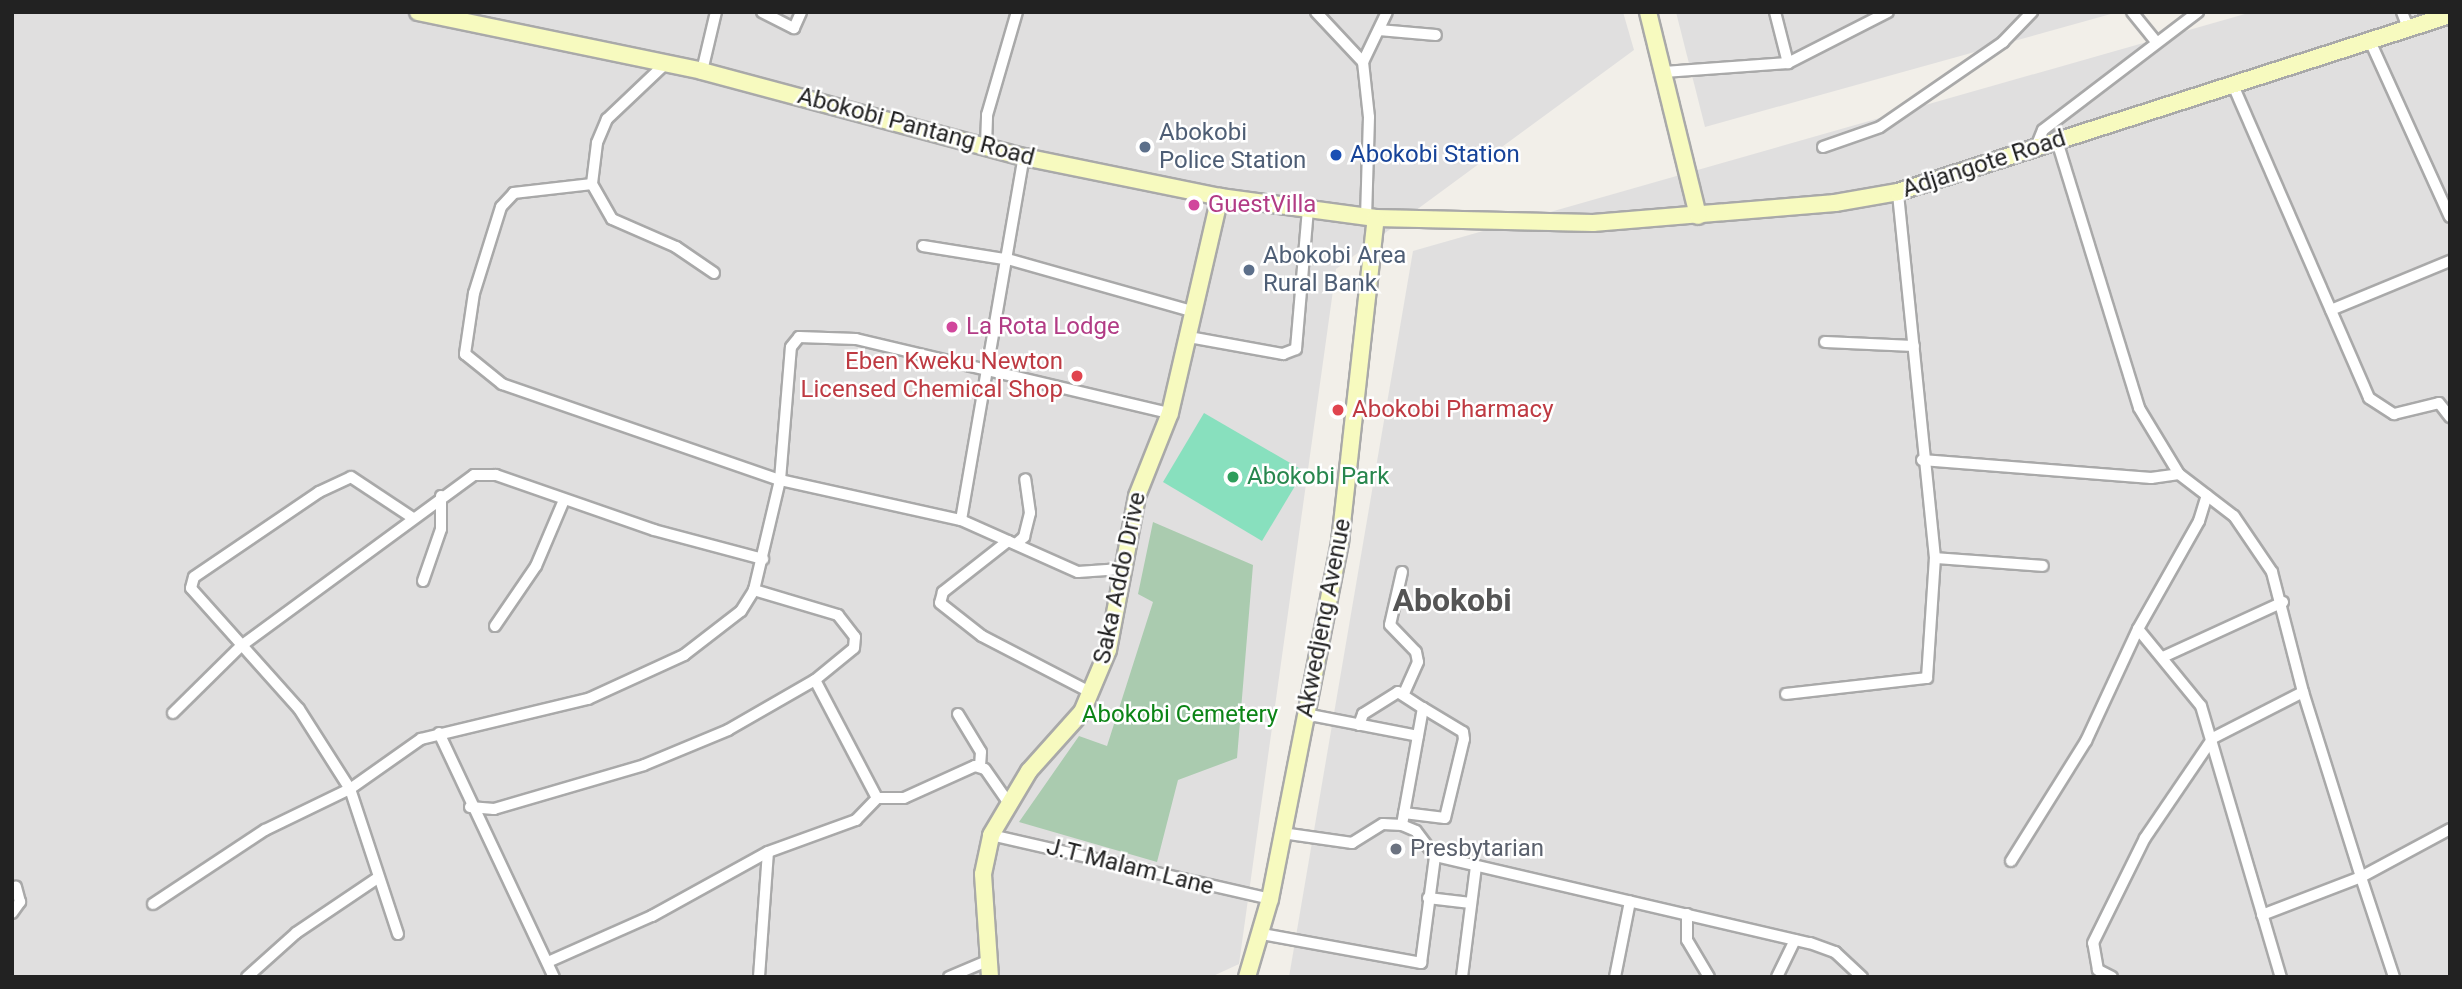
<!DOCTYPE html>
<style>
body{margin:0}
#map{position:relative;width:2462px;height:989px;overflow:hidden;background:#f2efe9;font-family:Roboto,sans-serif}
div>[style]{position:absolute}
.residential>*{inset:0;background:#e0dfdf}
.cemetery>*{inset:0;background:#aacbaf}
.pitch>*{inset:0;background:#88e0be}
.roads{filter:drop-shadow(2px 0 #a9a9a9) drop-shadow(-2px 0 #a9a9a9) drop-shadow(0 2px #a9a9a9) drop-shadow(0 -2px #a9a9a9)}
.street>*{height:10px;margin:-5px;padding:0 5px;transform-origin:5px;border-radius:5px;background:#fff}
.secondary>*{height:16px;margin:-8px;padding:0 8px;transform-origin:8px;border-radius:8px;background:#f7fabf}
.dots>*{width:19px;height:19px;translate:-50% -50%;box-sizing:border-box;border:4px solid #fff;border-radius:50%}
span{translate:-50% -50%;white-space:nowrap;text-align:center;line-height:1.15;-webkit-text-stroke:5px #fff;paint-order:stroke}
.street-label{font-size:24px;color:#222}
.service-label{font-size:24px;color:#4e5e75}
.left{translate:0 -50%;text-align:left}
.transit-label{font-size:24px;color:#164399}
.hotel-label{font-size:24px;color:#b23c85}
.health-label{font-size:24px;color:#be3a42}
.right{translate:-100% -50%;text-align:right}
.leisure-label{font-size:24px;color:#27864d}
.park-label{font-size:24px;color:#0c8416}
.worship-label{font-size:24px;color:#5b616d}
.district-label{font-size:32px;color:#555;font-weight:700}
.frame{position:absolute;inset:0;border:14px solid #222;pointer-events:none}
</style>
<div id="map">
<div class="residential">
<i style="clip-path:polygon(12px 12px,1623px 12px,1634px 50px,1336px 269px,1239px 964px,1211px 977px,12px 977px)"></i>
<i style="clip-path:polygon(1676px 12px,2118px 12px,1705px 127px)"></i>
<i style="clip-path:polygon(2252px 12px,2450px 12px,2450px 977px,1289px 977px,1413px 251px)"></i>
</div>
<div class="cemetery">
<i style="clip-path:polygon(1153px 522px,1253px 565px,1237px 758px,1178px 780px,1157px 862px,1019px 822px,1079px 736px,1107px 746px,1153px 602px,1138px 594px)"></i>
</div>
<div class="pitch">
<i style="clip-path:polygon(1204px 413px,1304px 471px,1262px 541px,1163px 482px)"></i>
</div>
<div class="roads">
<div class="street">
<i style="left:762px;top:12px;width:36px;rotate:27deg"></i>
<i style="left:794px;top:28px;width:17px;rotate:-66deg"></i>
<i style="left:1316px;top:12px;width:69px;rotate:46.8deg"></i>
<i style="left:1363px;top:62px;width:55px;rotate:83.8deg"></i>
<i style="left:1369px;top:117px;width:99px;rotate:91.7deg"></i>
<i style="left:1775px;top:12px;width:53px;rotate:75.7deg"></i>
<i style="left:2132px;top:12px;width:38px;rotate:51deg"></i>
<i style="left:2402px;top:12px;width:17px;rotate:69deg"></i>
<i style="left:1379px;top:30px;width:57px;rotate:5deg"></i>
<i style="left:2370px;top:41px;width:193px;rotate:65.6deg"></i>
<i style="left:1363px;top:62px;width:55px;rotate:-64.4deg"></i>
<i style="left:664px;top:65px;width:79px;rotate:136.5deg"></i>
<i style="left:607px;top:119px;width:26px;rotate:113deg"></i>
<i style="left:597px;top:143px;width:41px;rotate:97deg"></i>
<i style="left:592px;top:184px;width:40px;rotate:60.3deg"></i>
<i style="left:612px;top:219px;width:70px;rotate:23.6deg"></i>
<i style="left:676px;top:247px;width:46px;rotate:34.4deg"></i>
<i style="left:702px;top:71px;width:61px;rotate:-76.7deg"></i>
<i style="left:1664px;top:72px;width:124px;rotate:-4.2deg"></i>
<i style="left:1788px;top:63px;width:112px;rotate:-27deg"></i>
<i style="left:2233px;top:85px;width:341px;rotate:66.5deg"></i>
<i style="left:2369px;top:398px;width:30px;rotate:33deg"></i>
<i style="left:2394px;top:414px;width:46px;rotate:-13.7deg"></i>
<i style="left:2439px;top:403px;width:18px;rotate:52deg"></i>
<i style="left:2057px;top:141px;width:279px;rotate:72.9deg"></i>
<i style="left:2139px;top:408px;width:77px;rotate:58.8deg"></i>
<i style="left:2179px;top:474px;width:69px;rotate:37.4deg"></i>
<i style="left:2234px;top:516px;width:68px;rotate:55.8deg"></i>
<i style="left:2272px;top:572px;width:124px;rotate:75.5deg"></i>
<i style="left:2303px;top:692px;width:194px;rotate:72.6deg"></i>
<i style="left:2361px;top:877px;width:106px;rotate:159deg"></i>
<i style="left:986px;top:146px;width:31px;rotate:-88deg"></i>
<i style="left:987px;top:115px;width:107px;rotate:-73.8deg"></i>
<i style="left:1823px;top:147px;width:60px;rotate:-19.3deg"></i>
<i style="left:1880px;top:127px;width:150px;rotate:-34.6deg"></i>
<i style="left:2003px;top:42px;width:42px;rotate:-46deg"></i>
<i style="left:2036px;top:147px;width:18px;rotate:-68deg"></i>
<i style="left:2043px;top:130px;width:195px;rotate:-37.3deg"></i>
<i style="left:592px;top:184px;width:79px;rotate:173.4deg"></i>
<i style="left:514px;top:193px;width:19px;rotate:133deg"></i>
<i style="left:501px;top:207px;width:90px;rotate:107.4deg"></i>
<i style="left:474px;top:293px;width:62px;rotate:98.4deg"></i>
<i style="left:465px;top:354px;width:48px;rotate:39deg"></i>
<i style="left:502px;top:384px;width:294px;rotate:19.1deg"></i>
<i style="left:780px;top:480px;width:185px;rotate:12.5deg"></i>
<i style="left:961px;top:520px;width:128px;rotate:24deg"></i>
<i style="left:1078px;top:572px;width:43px;rotate:-4deg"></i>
<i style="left:923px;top:246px;width:82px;rotate:9.1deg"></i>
<i style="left:1004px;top:258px;width:198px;rotate:15.8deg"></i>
<i style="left:2331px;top:310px;width:129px;rotate:-22.4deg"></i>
<i style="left:1189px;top:337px;width:96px;rotate:10.3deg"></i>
<i style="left:1283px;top:354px;width:14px;rotate:-21deg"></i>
<i style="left:1296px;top:349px;width:141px;rotate:-85.1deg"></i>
<i style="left:1825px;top:342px;width:89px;rotate:2.6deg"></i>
<i style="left:1922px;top:460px;width:230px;rotate:4.5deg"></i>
<i style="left:2151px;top:478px;width:28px;rotate:-8deg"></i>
<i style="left:961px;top:520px;width:368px;rotate:-80.2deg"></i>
<i style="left:1008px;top:541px;width:83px;rotate:141.9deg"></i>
<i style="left:943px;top:592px;width:11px;rotate:105deg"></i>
<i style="left:940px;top:603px;width:53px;rotate:38.2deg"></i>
<i style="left:982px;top:636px;width:124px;rotate:27.4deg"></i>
<i style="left:1016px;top:544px;width:11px;rotate:-41deg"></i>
<i style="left:1024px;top:537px;width:25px;rotate:-76deg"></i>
<i style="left:1030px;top:513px;width:34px;rotate:-98deg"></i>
<i style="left:1935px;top:558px;width:108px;rotate:4.2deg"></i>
<i style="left:1402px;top:572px;width:54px;rotate:102.8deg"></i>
<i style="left:1390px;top:625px;width:37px;rotate:46deg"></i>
<i style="left:1416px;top:652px;width:10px;rotate:79deg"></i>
<i style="left:1418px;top:662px;width:34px;rotate:114deg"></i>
<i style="left:423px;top:581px;width:55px;rotate:-70.9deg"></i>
<i style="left:441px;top:529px;width:33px;rotate:-90deg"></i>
<i style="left:495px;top:626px;width:73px;rotate:-55.7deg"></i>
<i style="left:536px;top:566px;width:72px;rotate:-67deg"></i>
<i style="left:2138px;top:629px;width:99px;rotate:50.7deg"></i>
<i style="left:2201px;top:706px;width:283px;rotate:73.6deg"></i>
<i style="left:2163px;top:657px;width:132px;rotate:-24.6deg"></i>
<i style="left:815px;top:680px;width:133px;rotate:62.3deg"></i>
<i style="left:1786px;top:694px;width:142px;rotate:-6.5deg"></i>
<i style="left:1927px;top:678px;width:120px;rotate:-86.2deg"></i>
<i style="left:1935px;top:558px;width:368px;rotate:-95.8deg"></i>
<i style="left:173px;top:713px;width:95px;rotate:-44.6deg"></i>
<i style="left:241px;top:646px;width:289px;rotate:-36.3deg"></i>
<i style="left:474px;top:475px;width:22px"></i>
<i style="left:496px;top:475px;width:167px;rotate:19.2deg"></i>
<i style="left:654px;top:530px;width:113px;rotate:14.9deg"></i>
<i style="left:958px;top:714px;width:44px;rotate:58.8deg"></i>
<i style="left:981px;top:752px;width:15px;rotate:94deg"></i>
<i style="left:1305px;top:714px;width:115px;rotate:11deg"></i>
<i style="left:1359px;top:725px;width:12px;rotate:-70deg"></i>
<i style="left:1363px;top:714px;width:41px;rotate:-32.2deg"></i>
<i style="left:1398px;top:692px;width:30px;rotate:33deg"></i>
<i style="left:1423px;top:708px;width:119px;rotate:100.2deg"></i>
<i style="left:439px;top:733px;width:270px;rotate:64.8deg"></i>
<i style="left:470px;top:807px;width:24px;rotate:5deg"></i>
<i style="left:494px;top:809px;width:156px;rotate:-16.3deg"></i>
<i style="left:644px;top:765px;width:91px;rotate:-22.6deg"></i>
<i style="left:728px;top:730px;width:100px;rotate:-29.9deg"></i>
<i style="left:815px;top:680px;width:50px;rotate:-39.4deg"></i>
<i style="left:854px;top:648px;width:11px;rotate:-85deg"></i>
<i style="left:855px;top:637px;width:28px;rotate:-128deg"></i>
<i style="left:838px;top:615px;width:88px;rotate:-163.4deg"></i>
<i style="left:1404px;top:813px;width:41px;rotate:7deg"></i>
<i style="left:1445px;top:818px;width:81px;rotate:-76.5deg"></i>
<i style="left:1464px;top:739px;width:7px;rotate:-98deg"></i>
<i style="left:1463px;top:732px;width:47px;rotate:-149deg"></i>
<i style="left:1282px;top:833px;width:71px;rotate:8.1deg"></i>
<i style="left:1352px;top:843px;width:36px;rotate:-32deg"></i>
<i style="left:1383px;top:824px;width:19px;rotate:3deg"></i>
<i style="left:1402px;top:825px;width:15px;rotate:23deg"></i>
<i style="left:1416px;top:831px;width:31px;rotate:53deg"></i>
<i style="left:1435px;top:856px;width:385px;rotate:13.1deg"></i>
<i style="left:1810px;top:943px;width:27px;rotate:20deg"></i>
<i style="left:1835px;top:952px;width:37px;rotate:43deg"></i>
<i style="left:991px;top:835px;width:286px;rotate:12.9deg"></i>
<i style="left:2011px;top:861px;width:142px;rotate:-58deg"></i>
<i style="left:2086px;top:741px;width:123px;rotate:-65.1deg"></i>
<i style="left:2138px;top:629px;width:124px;rotate:-60.5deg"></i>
<i style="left:2199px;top:521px;width:27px;rotate:-73deg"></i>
<i style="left:1428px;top:898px;width:43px;rotate:6.6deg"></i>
<i style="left:153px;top:904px;width:134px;rotate:-33.5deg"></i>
<i style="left:265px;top:830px;width:94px;rotate:-25.8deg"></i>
<i style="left:350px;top:789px;width:87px;rotate:-35.2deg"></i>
<i style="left:421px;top:739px;width:172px;rotate:-13.5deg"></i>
<i style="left:588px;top:699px;width:106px;rotate:-24.6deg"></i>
<i style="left:684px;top:655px;width:72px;rotate:-37.7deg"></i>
<i style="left:741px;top:611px;width:25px;rotate:-58deg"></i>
<i style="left:754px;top:590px;width:113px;rotate:-76.7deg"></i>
<i style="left:780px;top:480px;width:133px;rotate:-85.3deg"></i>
<i style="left:791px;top:347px;width:13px;rotate:-51deg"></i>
<i style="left:799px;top:337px;width:57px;rotate:2deg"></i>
<i style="left:856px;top:339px;width:323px;rotate:13.3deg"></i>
<i style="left:12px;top:913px;width:14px;rotate:-54deg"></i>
<i style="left:20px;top:902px;width:16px;rotate:-105deg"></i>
<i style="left:1687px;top:914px;width:26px;rotate:90deg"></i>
<i style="left:1687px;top:940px;width:43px;rotate:59.3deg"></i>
<i style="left:398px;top:934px;width:153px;rotate:-108.3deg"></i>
<i style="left:350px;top:789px;width:95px;rotate:-122.5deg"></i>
<i style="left:299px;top:709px;width:162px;rotate:-131.8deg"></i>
<i style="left:191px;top:588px;width:11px;rotate:-75deg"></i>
<i style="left:194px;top:577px;width:151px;rotate:-34.2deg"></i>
<i style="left:319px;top:492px;width:35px;rotate:-25deg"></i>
<i style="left:351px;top:477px;width:74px;rotate:33.5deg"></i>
<i style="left:1262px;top:934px;width:162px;rotate:10.3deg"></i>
<i style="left:1421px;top:963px;width:108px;rotate:-82.5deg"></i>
<i style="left:548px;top:962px;width:114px;rotate:-23.9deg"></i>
<i style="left:652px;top:916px;width:132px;rotate:-28.9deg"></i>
<i style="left:768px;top:852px;width:94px;rotate:-20deg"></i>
<i style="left:856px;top:820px;width:30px;rotate:-46deg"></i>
<i style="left:877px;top:798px;width:27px"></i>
<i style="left:904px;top:798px;width:78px;rotate:-24.3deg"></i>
<i style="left:975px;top:766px;width:10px;rotate:17deg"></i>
<i style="left:985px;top:769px;width:40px;rotate:55.1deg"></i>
<i style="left:247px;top:977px;width:66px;rotate:-41.9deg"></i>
<i style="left:296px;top:933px;width:97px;rotate:-34deg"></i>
<i style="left:759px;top:977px;width:125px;rotate:-85.9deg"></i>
<i style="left:949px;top:977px;width:41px;rotate:-22.8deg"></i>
<i style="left:1462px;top:977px;width:112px;rotate:-82.8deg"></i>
<i style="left:1615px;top:977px;width:77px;rotate:-78.8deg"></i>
<i style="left:1777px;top:977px;width:41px;rotate:-64.1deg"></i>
<i style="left:2112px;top:977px;width:16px;rotate:-153deg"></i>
<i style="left:2098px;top:970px;width:27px;rotate:-100deg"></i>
<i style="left:2093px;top:943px;width:117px;rotate:-63.7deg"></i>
<i style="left:2145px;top:838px;width:121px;rotate:-55.8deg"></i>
<i style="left:2213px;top:738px;width:101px;rotate:-27.1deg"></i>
<i style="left:2394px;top:977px;width:105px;rotate:-108.3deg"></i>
<i style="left:2361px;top:877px;width:101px;rotate:-28.3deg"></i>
</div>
<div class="secondary">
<i style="left:418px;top:12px;width:290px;rotate:11.7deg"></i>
<i style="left:702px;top:71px;width:333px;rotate:15deg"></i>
<i style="left:1024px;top:157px;width:200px;rotate:11.5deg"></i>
<i style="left:1220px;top:197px;width:157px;rotate:7.7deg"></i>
<i style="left:1376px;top:218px;width:217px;rotate:1.3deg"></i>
<i style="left:1593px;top:223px;width:243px;rotate:-4.7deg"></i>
<i style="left:1835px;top:203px;width:64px;rotate:-9.9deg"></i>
<i style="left:1898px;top:192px;width:580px;rotate:-17.78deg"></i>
<i style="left:1648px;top:12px;width:210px;rotate:76.2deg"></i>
<i style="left:990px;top:977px;width:103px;rotate:-93.9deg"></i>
<i style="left:983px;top:874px;width:40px;rotate:-78deg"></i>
<i style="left:991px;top:835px;width:74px;rotate:-59.3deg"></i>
<i style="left:1029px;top:771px;width:79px;rotate:-48.1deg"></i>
<i style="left:1082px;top:712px;width:67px;rotate:-67.2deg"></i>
<i style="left:1108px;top:650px;width:157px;rotate:-79.3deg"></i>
<i style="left:1137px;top:496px;width:89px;rotate:-68.3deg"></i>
<i style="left:1170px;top:413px;width:222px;rotate:-77deg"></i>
<i style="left:1247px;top:977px;width:81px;rotate:-73.6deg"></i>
<i style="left:1270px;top:899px;width:364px;rotate:-78.9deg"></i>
<i style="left:1340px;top:542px;width:326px;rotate:-83.7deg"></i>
</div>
</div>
<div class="dots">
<i style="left:1145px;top:147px;background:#5c6f8a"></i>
<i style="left:1336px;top:155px;background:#1a4fb4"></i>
<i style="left:1194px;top:205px;background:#d1479c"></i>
<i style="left:1249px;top:270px;background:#5c6f8a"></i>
<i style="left:952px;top:327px;background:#d1479c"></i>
<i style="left:1077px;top:376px;background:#e0444e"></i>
<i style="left:1338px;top:410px;background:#e0444e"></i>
<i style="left:1233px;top:477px;background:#2e9e5b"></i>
<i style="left:1396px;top:849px;background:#6b7280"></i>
</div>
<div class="street-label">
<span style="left:916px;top:127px;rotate:15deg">Abokobi Pantang Road</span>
<span style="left:1984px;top:164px;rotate:-18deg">Adjangote Road</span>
<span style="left:1120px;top:578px;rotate:-78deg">Saka Addo Drive</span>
<span style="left:1324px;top:618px;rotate:-79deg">Akwedjeng Avenue</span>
<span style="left:1130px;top:867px;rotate:14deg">J.T Malam Lane</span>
</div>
<div class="service-label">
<span class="left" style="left:1159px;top:147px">Abokobi<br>Police Station</span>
<span class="left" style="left:1263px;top:270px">Abokobi Area<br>Rural Bank</span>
</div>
<div class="transit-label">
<span class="left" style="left:1350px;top:155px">Abokobi Station</span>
</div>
<div class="hotel-label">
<span class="left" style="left:1208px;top:205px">GuestVilla</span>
<span class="left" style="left:966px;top:327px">La Rota Lodge</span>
</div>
<div class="health-label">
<span class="right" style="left:1063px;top:376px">Eben Kweku Newton<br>Licensed Chemical Shop</span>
<span class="left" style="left:1352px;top:410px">Abokobi Pharmacy</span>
</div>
<div class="leisure-label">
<span class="left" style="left:1247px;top:477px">Abokobi Park</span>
</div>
<div class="park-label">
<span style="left:1180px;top:715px">Abokobi Cemetery</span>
</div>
<div class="worship-label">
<span class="left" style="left:1410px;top:849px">Presbytarian</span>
</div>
<div class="district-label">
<span style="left:1452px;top:600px">Abokobi</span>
</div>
<div class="frame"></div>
</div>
